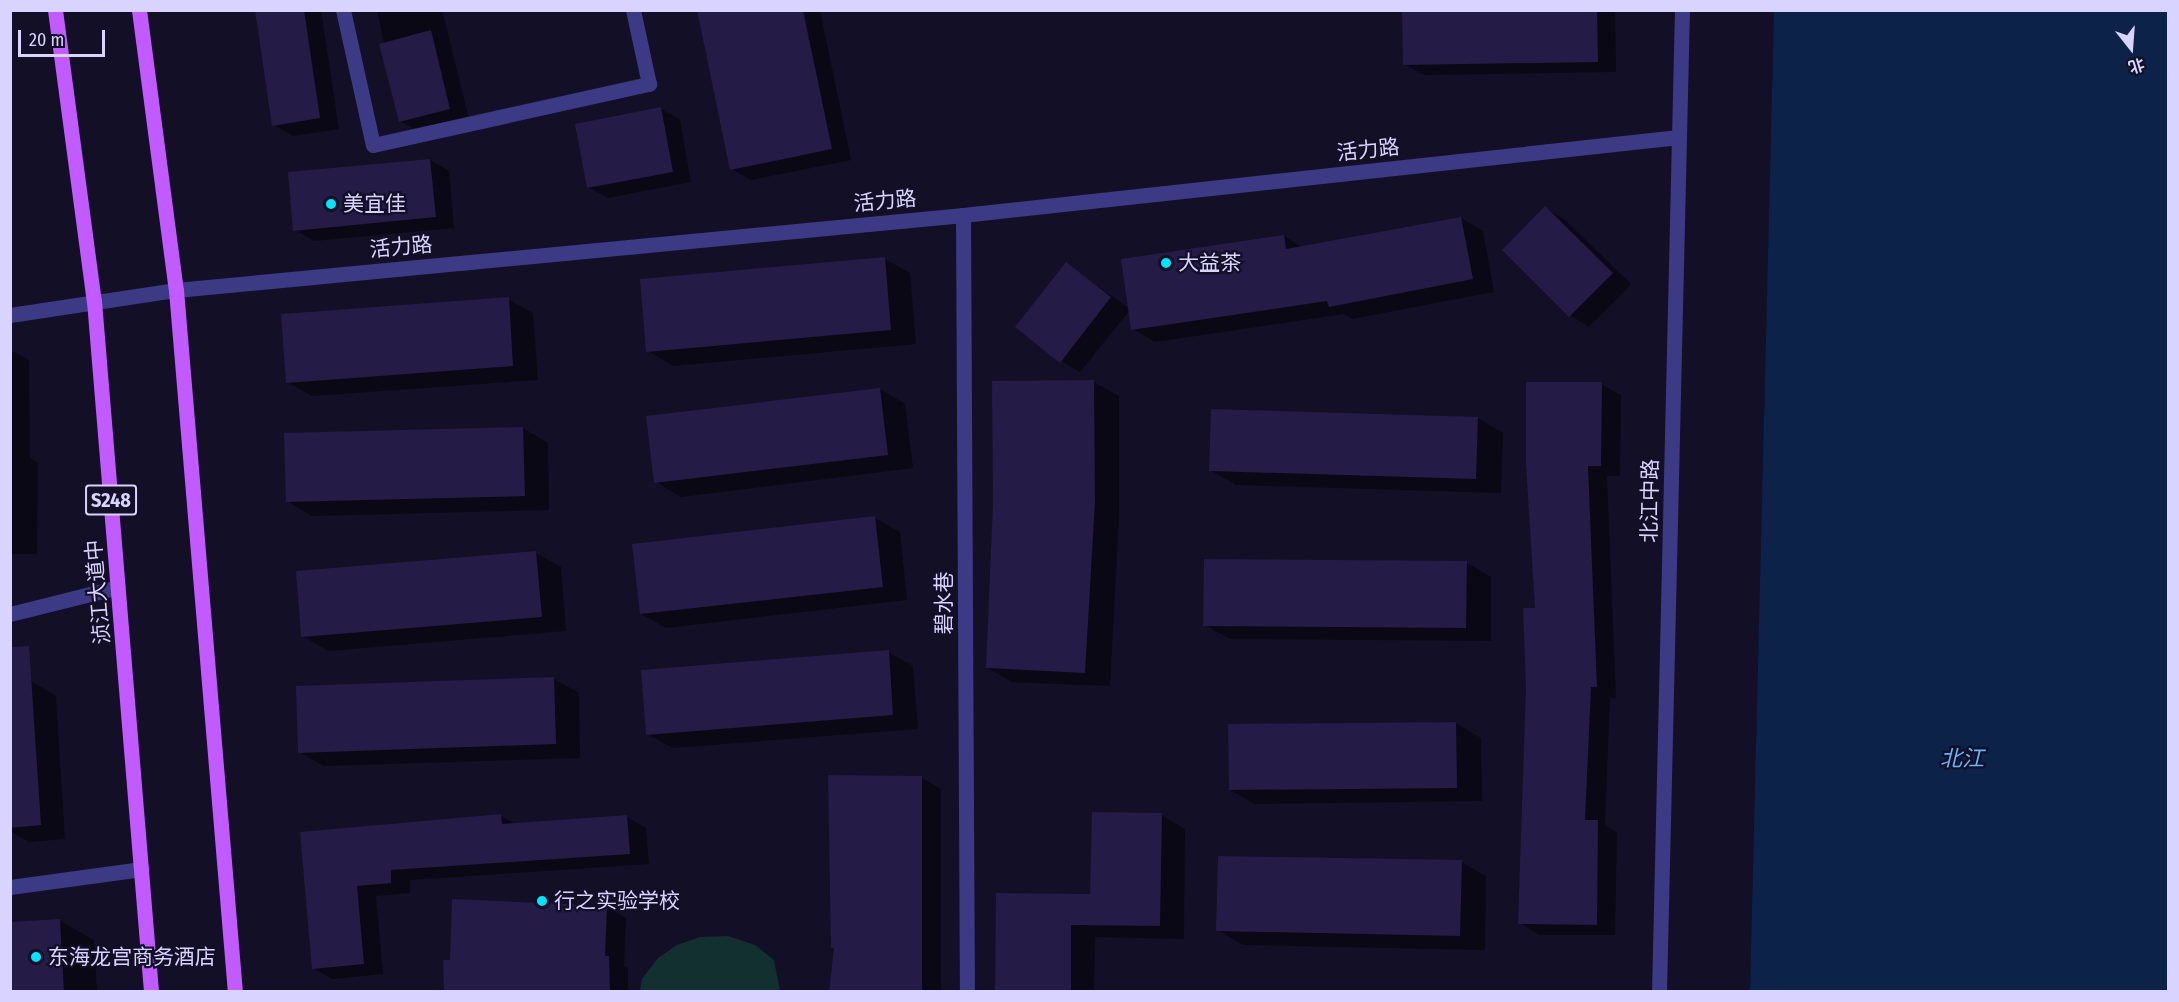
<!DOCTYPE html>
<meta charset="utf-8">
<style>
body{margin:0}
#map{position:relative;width:2179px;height:1002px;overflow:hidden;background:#130f26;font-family:"Fira Sans Condensed","Noto Sans SC",sans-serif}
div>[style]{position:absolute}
.green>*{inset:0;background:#12302f}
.water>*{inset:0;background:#0c2248}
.shadow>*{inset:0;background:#0007}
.building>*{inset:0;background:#241b47}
.service>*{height:15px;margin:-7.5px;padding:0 7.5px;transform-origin:7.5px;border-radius:7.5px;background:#3d3a85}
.minor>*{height:15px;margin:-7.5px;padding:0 7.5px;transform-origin:7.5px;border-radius:7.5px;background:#3d3a85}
.tertiary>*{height:15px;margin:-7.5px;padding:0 7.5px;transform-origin:7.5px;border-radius:7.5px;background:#3d3a85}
.primary>*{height:15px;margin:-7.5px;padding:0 7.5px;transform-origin:7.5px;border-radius:7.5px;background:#c25bff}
.dots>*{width:16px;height:16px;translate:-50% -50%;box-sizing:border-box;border:3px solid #130f26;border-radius:50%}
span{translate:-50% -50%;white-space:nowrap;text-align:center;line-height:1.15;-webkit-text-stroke:4.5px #130f26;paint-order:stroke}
.shield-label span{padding:2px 4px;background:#130f26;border:2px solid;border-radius:4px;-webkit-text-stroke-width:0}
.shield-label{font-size:20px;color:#d9d4ff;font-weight:700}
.street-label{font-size:21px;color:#d9d4ff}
.poi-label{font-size:21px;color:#d9d4ff}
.left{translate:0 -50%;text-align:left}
.water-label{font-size:22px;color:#62b6ff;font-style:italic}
.frame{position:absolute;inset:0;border:12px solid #d9d4ff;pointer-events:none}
.north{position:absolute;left:2101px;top:18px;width:60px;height:60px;-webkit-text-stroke:4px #130f26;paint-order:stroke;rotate:163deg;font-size:16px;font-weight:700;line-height:24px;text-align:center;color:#d9d4ff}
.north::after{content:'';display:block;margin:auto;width:21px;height:27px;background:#d9d4ff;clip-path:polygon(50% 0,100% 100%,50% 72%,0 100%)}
.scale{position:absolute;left:18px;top:30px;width:87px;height:27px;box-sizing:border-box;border:3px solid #d9d4ff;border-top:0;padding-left:8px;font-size:18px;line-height:21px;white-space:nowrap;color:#d9d4ff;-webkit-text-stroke:4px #130f26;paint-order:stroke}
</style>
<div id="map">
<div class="green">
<i style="clip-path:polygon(728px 936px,755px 945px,774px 960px,780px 991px,640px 991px,642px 979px,658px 958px,677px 945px,700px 937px)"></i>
</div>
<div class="water">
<i style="clip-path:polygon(1774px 11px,2168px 11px,2168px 991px,1750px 991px)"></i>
</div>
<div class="shadow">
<i style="clip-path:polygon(257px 10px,321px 10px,339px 129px,293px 136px,274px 125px)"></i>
<i style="clip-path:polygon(377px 10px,442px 10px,469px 119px,420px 132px,400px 121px)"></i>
<i style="clip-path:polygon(699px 10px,820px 10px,851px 160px,751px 180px,732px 169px)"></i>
<i style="clip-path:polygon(1404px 10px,1615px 10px,1616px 72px,1424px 75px,1404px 64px)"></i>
<i style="clip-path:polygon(661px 109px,680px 120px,691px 182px,608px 198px,588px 187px)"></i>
<i style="clip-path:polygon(430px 160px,449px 171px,454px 228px,314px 241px,295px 230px)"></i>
<i style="clip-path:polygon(1545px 208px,1564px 219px,1631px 284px,1589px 327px,1570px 315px)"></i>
<i style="clip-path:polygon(1461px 218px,1483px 231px,1494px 292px,1352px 319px,1344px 314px,1155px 342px,1133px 329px,1130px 310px,1080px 372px,1061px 361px,1066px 264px,1130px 309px,1284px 236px,1304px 248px)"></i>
<i style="clip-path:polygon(885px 259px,910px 273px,916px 344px,673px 366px,648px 351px)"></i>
<i style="clip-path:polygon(508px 299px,533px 313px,538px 380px,312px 396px,287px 382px)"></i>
<i style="clip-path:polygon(10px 350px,29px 360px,30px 458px,38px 463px,37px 554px,10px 554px)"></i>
<i style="clip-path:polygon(1094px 382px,1119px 396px,1119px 517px,1110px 686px,1012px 682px,987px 668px)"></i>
<i style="clip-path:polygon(1601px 384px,1621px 395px,1620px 476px,1607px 476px,1616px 698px,1610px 698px,1605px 825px,1617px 833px,1615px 935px,1539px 935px,1520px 923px,1537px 610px)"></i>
<i style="clip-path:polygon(880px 389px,905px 404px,913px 468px,681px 497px,656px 482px)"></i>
<i style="clip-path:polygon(1213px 410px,1478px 418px,1503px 433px,1501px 493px,1236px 485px,1210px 470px)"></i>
<i style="clip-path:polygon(523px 428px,548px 443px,549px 510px,312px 516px,287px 501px)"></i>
<i style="clip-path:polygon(875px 518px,900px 532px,907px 600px,666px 628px,641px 614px)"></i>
<i style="clip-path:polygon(536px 553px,561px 567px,566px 631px,328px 651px,303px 636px)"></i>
<i style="clip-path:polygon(1466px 562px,1491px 577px,1491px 641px,1230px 639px,1205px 625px)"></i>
<i style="clip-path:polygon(888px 652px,913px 666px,918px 729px,673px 748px,647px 734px)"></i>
<i style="clip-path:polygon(554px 679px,579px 693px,580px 758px,324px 766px,299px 752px)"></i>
<i style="clip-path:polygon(31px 681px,56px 696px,65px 839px,29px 842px,10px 831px,10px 683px)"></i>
<i style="clip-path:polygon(1456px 723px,1481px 738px,1482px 801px,1255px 804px,1230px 790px)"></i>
<i style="clip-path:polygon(922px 778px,941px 789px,941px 989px,945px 992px,831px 992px,835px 949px,832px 947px)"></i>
<i style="clip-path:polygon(1161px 815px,1185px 829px,1184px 939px,1095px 937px,1094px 992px,997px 992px,1092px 895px)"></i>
<i style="clip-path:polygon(501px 816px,516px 824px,627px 817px,646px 828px,649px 864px,410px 880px,410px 893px,376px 896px,383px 974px,332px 979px,313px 968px,301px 834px)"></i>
<i style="clip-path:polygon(1461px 862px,1486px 876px,1485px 950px,1243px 945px,1218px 930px)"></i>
<i style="clip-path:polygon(606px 907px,626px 918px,624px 966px,628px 968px,628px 992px,446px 992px,451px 961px)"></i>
<i style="clip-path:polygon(60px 921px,94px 940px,97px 992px,10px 992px)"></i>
</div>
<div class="building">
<i style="clip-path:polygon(255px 10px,304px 10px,320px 118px,272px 126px)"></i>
<i style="clip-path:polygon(697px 10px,803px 10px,832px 149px,730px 170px)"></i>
<i style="clip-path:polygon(1402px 10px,1597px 10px,1598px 62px,1403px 65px)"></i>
<i style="clip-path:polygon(431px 30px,450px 109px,399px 122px,379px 44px)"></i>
<i style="clip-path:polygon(661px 107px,673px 172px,587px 188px,575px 124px)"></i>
<i style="clip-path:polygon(430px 159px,436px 217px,293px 231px,288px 172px)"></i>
<i style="clip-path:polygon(1545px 206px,1613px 273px,1569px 317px,1502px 250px)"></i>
<i style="clip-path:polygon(1461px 217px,1473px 279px,1329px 307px,1327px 301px,1131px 330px,1121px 259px,1284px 235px,1286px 249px)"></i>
<i style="clip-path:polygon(885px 257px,891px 330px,646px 352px,640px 279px)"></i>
<i style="clip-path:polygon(1066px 262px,1111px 297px,1060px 363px,1015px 327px)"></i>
<i style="clip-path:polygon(509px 297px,513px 366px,286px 383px,281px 314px)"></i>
<i style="clip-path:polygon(1094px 380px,1095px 502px,1085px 673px,986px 668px,993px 503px,992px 381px)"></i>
<i style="clip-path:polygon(1526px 382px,1602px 382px,1601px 466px,1588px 466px,1597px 687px,1591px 687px,1585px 820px,1598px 820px,1597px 925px,1518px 924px,1526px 688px,1523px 608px,1535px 608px,1526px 465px)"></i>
<i style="clip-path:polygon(880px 388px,888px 455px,654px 483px,646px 416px)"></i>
<i style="clip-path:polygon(1211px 409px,1478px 417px,1476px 479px,1209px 471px)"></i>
<i style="clip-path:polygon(523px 427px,525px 496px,286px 502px,284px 433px)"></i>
<i style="clip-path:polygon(875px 516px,883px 587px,640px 614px,632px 544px)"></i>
<i style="clip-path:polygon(536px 551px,542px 617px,301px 637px,296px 571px)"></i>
<i style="clip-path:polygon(1204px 559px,1467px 561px,1466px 628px,1203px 626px)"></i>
<i style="clip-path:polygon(29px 646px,41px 825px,10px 828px,10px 647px)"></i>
<i style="clip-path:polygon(889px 650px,893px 715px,646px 735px,641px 670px)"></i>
<i style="clip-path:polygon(554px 677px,556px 744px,298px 753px,296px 686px)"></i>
<i style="clip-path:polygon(1456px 722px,1457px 788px,1229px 790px,1228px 724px)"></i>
<i style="clip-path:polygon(828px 775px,922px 776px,922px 992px,829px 992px,834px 948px,831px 948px)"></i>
<i style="clip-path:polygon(1092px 812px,1162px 813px,1160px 926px,1071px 925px,1071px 992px,995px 992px,996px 893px,1090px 894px)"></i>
<i style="clip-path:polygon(501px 814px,502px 824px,627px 815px,630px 854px,391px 870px,391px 883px,357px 886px,364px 964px,312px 969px,300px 832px)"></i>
<i style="clip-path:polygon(1218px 856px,1462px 860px,1460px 936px,1216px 931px)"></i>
<i style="clip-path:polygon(452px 899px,607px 906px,605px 956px,609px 956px,610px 992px,444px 992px,443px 960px,450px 960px)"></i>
<i style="clip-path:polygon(60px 919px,64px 992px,10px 992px,10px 922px)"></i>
</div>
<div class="service">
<i style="left:343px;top:10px;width:138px;rotate:77.5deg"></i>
<i style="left:373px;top:145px;width:283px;rotate:-12.5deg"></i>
<i style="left:649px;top:84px;width:76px;rotate:-102.2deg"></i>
<i style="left:10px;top:614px;width:111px;rotate:-14deg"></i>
</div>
<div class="minor">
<i style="left:963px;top:215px;width:777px;rotate:89.71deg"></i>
<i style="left:10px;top:315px;width:168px;rotate:-8.6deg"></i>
<i style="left:176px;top:290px;width:791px;rotate:-5.44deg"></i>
<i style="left:963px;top:215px;width:720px;rotate:-6.22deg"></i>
<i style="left:10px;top:887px;width:133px;rotate:-7.8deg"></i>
</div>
<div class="tertiary">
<i style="left:1659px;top:992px;width:982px;rotate:-88.66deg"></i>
</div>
<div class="primary">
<i style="left:55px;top:10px;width:294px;rotate:82.4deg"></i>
<i style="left:94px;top:301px;width:693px;rotate:85.28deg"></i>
<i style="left:139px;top:10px;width:282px;rotate:82.5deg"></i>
<i style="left:176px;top:290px;width:704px;rotate:85.2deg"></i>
</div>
<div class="dots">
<i style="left:331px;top:204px;background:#00e5ff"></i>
<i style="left:1166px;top:263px;background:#00e5ff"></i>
<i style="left:542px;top:901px;background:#00e5ff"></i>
<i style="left:36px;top:957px;background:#00e5ff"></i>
</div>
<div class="shield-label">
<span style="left:111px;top:500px">S248</span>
</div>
<div class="street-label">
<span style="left:1368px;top:150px;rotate:-6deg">活力路</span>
<span style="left:885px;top:201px;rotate:-5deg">活力路</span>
<span style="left:401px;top:247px;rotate:-5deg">活力路</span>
<span style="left:1650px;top:501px;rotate:-89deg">北江中路</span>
<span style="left:98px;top:592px;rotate:-95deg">浈江大道中</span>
<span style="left:944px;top:603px;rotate:-90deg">碧水巷</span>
</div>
<div class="poi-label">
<span class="left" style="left:343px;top:204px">美宜佳</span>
<span class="left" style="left:1178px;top:263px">大益茶</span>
<span class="left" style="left:554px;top:901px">行之实验学校</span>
<span class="left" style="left:48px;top:957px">东海龙宫商务酒店</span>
</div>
<div class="water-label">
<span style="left:1962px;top:759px">北江</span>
</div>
<div class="frame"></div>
<div class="north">北</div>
<div class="scale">20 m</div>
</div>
